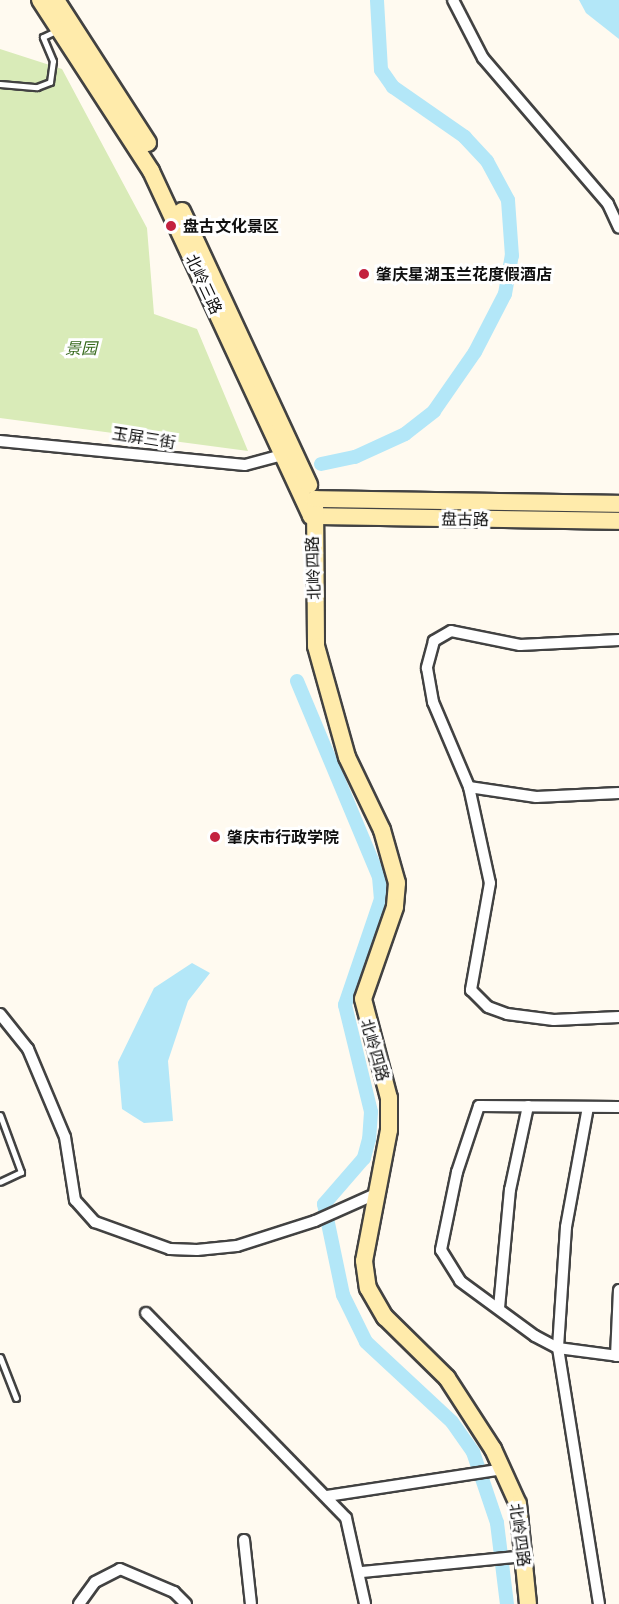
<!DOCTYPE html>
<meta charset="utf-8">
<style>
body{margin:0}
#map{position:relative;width:619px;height:1604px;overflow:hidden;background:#fffaf0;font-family:"Libre Baskerville","Noto Sans SC",serif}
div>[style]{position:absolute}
.green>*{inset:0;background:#d9ebb8}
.water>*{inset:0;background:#b3e7f8}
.canal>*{height:14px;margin:-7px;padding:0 7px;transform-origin:7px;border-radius:7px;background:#b3e7f8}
.roads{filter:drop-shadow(2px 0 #424242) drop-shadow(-2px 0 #424242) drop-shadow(0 2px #424242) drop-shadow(0 -2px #424242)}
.lane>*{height:5px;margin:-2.5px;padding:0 2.5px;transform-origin:2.5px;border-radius:2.5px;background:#fff}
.street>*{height:10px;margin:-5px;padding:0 5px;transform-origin:5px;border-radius:5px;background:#fff}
.secondary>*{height:16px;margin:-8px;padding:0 8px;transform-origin:8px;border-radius:8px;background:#ffebab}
.dots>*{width:16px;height:16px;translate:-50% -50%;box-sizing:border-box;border:3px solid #fff;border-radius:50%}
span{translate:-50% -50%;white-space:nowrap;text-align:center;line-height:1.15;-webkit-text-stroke:6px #fff;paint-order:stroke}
.poi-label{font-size:16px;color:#0f0f0f;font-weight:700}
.left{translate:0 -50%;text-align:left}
.street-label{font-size:16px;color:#0f0f0f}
.park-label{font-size:16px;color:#36691c;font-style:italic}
</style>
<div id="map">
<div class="green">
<i style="clip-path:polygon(0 49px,62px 69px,147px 228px,154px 314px,197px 329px,248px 451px,0 418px)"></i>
</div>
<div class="water">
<i style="clip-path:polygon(579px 0,619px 0,619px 39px,586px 13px)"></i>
<i style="clip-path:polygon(192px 963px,210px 973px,188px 1001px,168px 1061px,173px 1121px,144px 1123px,122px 1109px,118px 1062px,154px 988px)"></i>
</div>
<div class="canal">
<i style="left:321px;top:464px;width:35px;rotate:-12deg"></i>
<i style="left:355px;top:457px;width:55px;rotate:-24.7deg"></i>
<i style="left:405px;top:434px;width:37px;rotate:-38deg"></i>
<i style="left:434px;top:411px;width:72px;rotate:-55.2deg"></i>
<i style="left:475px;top:352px;width:65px;rotate:-62.7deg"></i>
<i style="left:505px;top:294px;width:39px;rotate:-80deg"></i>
<i style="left:512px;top:256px;width:56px;rotate:-94.1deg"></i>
<i style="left:508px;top:200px;width:44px;rotate:-118.3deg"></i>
<i style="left:487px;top:161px;width:33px;rotate:-133deg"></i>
<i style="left:465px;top:137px;width:88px;rotate:-145.2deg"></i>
<i style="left:393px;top:87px;width:21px;rotate:-125deg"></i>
<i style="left:381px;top:70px;width:70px;rotate:-93.3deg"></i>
<i style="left:297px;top:681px;width:212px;rotate:67.3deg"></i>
<i style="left:379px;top:877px;width:22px;rotate:85deg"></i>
<i style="left:381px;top:899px;width:112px;rotate:108.8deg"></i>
<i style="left:345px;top:1005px;width:110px;rotate:76.3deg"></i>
<i style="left:371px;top:1112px;width:27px;rotate:94deg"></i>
<i style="left:369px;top:1139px;width:20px;rotate:105deg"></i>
<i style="left:364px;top:1158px;width:61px;rotate:131deg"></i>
<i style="left:324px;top:1204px;width:93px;rotate:78.2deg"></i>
<i style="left:343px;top:1295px;width:52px;rotate:63.9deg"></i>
<i style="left:366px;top:1342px;width:117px;rotate:42.9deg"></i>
<i style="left:452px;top:1422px;width:37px;rotate:55deg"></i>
<i style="left:473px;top:1452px;width:75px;rotate:71.3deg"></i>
<i style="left:497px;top:1523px;width:82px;rotate:83deg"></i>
</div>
<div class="roads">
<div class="lane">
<i style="left:0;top:84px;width:37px;rotate:5deg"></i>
<i style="left:37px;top:87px;width:14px;rotate:-21deg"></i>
<i style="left:50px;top:82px;width:21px;rotate:-82deg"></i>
<i style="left:53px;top:61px;width:26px;rotate:-113deg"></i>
<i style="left:43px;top:37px;width:17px;rotate:-25deg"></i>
<i style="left:0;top:1115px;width:61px;rotate:69.8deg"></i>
<i style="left:21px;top:1172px;width:23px;rotate:155deg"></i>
<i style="left:0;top:1357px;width:44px;rotate:68.7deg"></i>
</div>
<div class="street">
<i style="left:453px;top:0;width:65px;rotate:62.7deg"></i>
<i style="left:483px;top:58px;width:192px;rotate:49.4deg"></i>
<i style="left:608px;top:204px;width:26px;rotate:65deg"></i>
<i style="left:0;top:441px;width:246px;rotate:5.6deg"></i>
<i style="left:245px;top:465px;width:38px;rotate:-15deg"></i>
<i style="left:619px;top:640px;width:99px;rotate:177.1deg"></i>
<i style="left:520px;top:645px;width:70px;rotate:-168.5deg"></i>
<i style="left:451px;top:631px;width:20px;rotate:150deg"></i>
<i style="left:434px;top:641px;width:28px;rotate:105deg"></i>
<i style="left:427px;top:668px;width:35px;rotate:80deg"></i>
<i style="left:433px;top:702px;width:92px;rotate:67deg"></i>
<i style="left:469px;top:787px;width:98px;rotate:77.7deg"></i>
<i style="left:490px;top:883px;width:109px;rotate:100.1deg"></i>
<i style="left:471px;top:990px;width:24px;rotate:45deg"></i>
<i style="left:488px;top:1007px;width:20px;rotate:20deg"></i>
<i style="left:507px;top:1014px;width:47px;rotate:7.3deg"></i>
<i style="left:554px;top:1020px;width:65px;rotate:-2.6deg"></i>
<i style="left:469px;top:787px;width:68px;rotate:8.5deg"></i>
<i style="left:536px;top:797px;width:83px;rotate:-2.8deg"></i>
<i style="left:0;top:1014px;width:45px;rotate:51.3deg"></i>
<i style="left:28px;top:1049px;width:95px;rotate:67.2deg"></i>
<i style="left:65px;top:1137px;width:64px;rotate:81deg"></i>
<i style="left:75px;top:1200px;width:30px;rotate:48deg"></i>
<i style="left:95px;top:1222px;width:80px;rotate:19.8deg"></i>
<i style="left:170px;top:1249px;width:27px;rotate:2deg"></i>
<i style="left:197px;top:1250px;width:40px;rotate:-5.7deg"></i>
<i style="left:237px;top:1246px;width:82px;rotate:-17.8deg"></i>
<i style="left:315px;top:1221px;width:69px;rotate:-24deg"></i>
<i style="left:588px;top:1107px;width:122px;rotate:100.4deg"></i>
<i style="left:566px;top:1227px;width:121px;rotate:93.8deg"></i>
<i style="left:558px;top:1348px;width:259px;rotate:80.9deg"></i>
<i style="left:619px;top:1107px;width:140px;rotate:-179.6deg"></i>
<i style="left:479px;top:1106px;width:70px;rotate:108.4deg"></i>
<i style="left:457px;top:1172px;width:80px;rotate:101.6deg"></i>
<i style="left:441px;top:1250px;width:36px;rotate:58deg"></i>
<i style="left:460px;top:1281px;width:93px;rotate:36.3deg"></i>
<i style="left:535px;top:1336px;width:26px;rotate:28deg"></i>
<i style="left:558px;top:1348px;width:62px;rotate:7.5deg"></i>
<i style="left:499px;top:1308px;width:119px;rotate:-84.7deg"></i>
<i style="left:510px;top:1190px;width:86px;rotate:-77.9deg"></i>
<i style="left:146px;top:1313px;width:286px;rotate:45.7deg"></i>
<i style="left:346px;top:1518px;width:88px;rotate:77.5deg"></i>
<i style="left:616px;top:1356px;width:66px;rotate:-87.4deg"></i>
<i style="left:327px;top:1496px;width:178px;rotate:-8.7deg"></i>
<i style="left:244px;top:1540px;width:64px;rotate:83.8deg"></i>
<i style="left:362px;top:1572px;width:163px;rotate:-5.6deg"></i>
<i style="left:79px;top:1604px;width:27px;rotate:-54deg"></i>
<i style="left:95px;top:1582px;width:28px;rotate:-27deg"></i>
<i style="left:120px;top:1569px;width:59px;rotate:23.1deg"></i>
<i style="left:174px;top:1592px;width:17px;rotate:45deg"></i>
</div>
<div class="secondary">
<i style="left:40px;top:0;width:204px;rotate:57deg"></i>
<i style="left:151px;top:171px;width:380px;rotate:65.1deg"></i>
<i style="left:311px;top:516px;width:308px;rotate:0.9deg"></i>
<i style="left:56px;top:0;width:170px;rotate:57.2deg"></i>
<i style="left:182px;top:211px;width:302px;rotate:65.1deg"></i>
<i style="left:315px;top:499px;width:147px;rotate:89.6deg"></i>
<i style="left:316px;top:646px;width:115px;rotate:74.4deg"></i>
<i style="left:347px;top:757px;width:81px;rotate:64.4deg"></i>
<i style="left:382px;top:830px;width:55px;rotate:74.2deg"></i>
<i style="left:397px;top:883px;width:24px;rotate:95deg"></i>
<i style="left:395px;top:907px;width:97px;rotate:109.2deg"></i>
<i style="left:363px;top:999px;width:102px;rotate:75.3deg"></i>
<i style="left:389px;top:1098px;width:32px;rotate:90deg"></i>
<i style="left:389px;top:1130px;width:133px;rotate:100.8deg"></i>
<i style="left:364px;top:1261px;width:27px;rotate:82deg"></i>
<i style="left:368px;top:1288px;width:34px;rotate:60deg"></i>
<i style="left:385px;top:1317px;width:87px;rotate:44.5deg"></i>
<i style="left:447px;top:1378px;width:85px;rotate:57.1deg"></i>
<i style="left:493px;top:1449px;width:60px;rotate:65.6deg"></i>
<i style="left:518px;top:1504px;width:100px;rotate:84.3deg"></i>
<i style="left:315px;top:499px;width:304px;rotate:0.9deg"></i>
</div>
</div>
<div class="dots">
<i style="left:171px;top:226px;background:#c3223f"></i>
<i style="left:364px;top:274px;background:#c3223f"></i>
<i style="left:215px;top:837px;background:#c3223f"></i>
</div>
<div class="poi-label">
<span class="left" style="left:183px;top:226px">盘古文化景区</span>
<span class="left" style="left:376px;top:274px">肇庆星湖玉兰花度假酒店</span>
<span class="left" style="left:227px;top:837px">肇庆市行政学院</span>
</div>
<div class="street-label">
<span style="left:204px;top:284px;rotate:65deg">北岭三路</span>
<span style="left:144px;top:438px;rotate:9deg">玉屏三街</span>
<span style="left:465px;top:519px;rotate:1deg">盘古路</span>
<span style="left:313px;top:568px;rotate:-92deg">北岭四路</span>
<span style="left:375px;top:1050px;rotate:74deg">北岭四路</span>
<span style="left:520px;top:1535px;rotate:82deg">北岭四路</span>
</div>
<div class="park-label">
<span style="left:81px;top:348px">景园</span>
</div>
</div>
